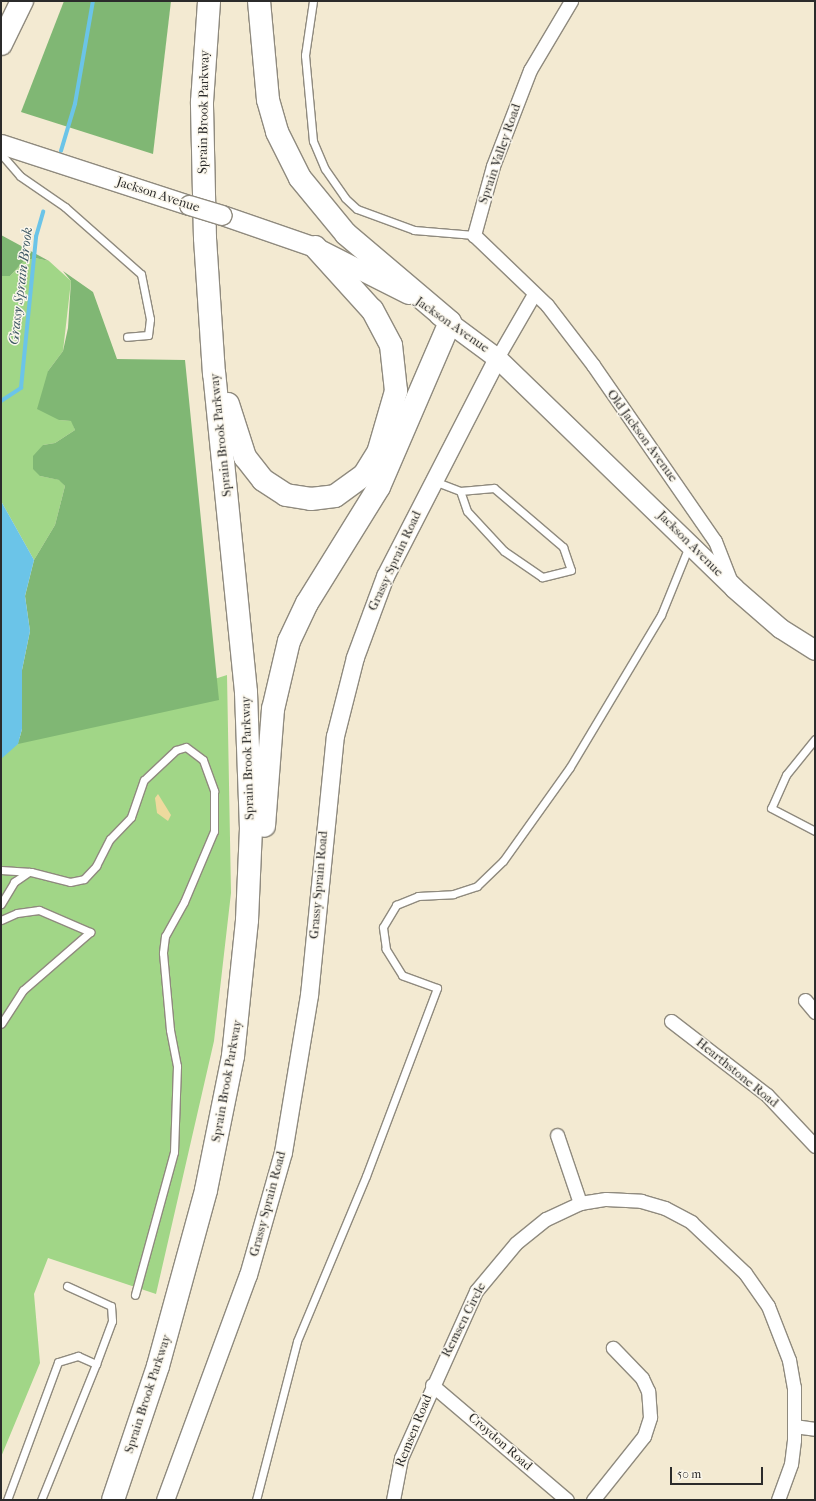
<!DOCTYPE html>
<style>
body{margin:0}
#map{position:relative;width:816px;height:1501px;overflow:hidden;background:#f3ead2;font-family:"IM FELL French Canon",serif}
div>[style]{position:absolute}
.green>*{inset:0;background:#a1d687}
.forest>*{inset:0;background:#80b774}
.sand>*{inset:0;background:#eeda9e}
.water>*{inset:0;background:#6bc4e8}
.stream>*{height:3.5px;margin:-1.75px;padding:0 1.75px;transform-origin:1.75px;border-radius:1.75px;background:#6bc4e8}
.roads{filter:drop-shadow(1px 0 #8f8a7e) drop-shadow(-1px 0 #8f8a7e) drop-shadow(0 1px #8f8a7e) drop-shadow(0 -1px #8f8a7e)}
.service>*{height:7px;margin:-3.5px;padding:0 3.5px;transform-origin:3.5px;border-radius:3.5px;background:#fff}
.minor>*{height:13px;margin:-6.5px;padding:0 6.5px;transform-origin:6.5px;border-radius:6.5px;background:#fff}
.tertiary>*{height:17px;margin:-8.5px;padding:0 8.5px;transform-origin:8.5px;border-radius:8.5px;background:#fff}
.secondary>*{height:19px;margin:-9.5px;padding:0 9.5px;transform-origin:9.5px;border-radius:9.5px;background:#fff}
.motorway>*{height:22px;margin:-11px;padding:0 11px;transform-origin:11px;border-radius:11px;background:#fff}
.bridges{filter:drop-shadow(1px 0 #8f8a7e) drop-shadow(-1px 0 #8f8a7e) drop-shadow(0 1px #8f8a7e) drop-shadow(0 -1px #8f8a7e)}
.secondary-bridge>*{height:19px;margin:-9.5px;padding:0 9.5px;transform-origin:9.5px;border-radius:9.5px;background:#fff}
span{translate:-50% -50%;white-space:nowrap;text-align:center;line-height:1.15;-webkit-text-stroke:3px #fbf7ec;paint-order:stroke}
.street-label{font-size:13px;color:#2b2b2b}
.water-label{font-size:14px;color:#3e5964;font-style:italic}
.frame{position:absolute;inset:0;border:2px solid #2b2b2b;pointer-events:none}
.scale{position:absolute;left:670px;top:1467px;width:93px;height:18px;box-sizing:border-box;border:2px solid #2b2b2b;border-top:0;padding-left:5px;font-size:12px;line-height:14px;white-space:nowrap;color:#2b2b2b;-webkit-text-stroke:3px #fbf7ec;paint-order:stroke}
</style>
<div id="map">
<div class="green">
<i style="clip-path:polygon(35px 258px,49px 261px,71px 281px,63px 351px,48px 371px,59px 420px,72px 421px,75px 430px,55px 443px,43px 445px,40px 476px,60px 480px,65px 486px,55px 525px,34px 560px,1px 501px,1px 276px,10px 276px,24px 261px)"></i>
<i style="clip-path:polygon(227px 675px,231px 893px,214px 1041px,156px 1294px,48px 1258px,34px 1294px,40px 1363px,1px 1457px,1px 742px,46px 733px)"></i>
</div>
<div class="forest">
<i style="clip-path:polygon(64px 1px,171px 1px,153px 154px,21px 112px)"></i>
<i style="clip-path:polygon(1px 235px,49px 261px,35px 258px,24px 261px,10px 276px,1px 276px)"></i>
<i style="clip-path:polygon(63px 271px,93px 292px,117px 359px,185px 360px,219px 700px,18px 744px,22px 729px,22px 670px,30px 631px,25px 596px,34px 560px,55px 525px,65px 486px,59px 480px,40px 476px,33px 469px,33px 456px,43px 445px,55px 443px,75px 430px,71px 421px,59px 420px,37px 409px,48px 371px,63px 351px,68px 328px,71px 281px)"></i>
</div>
<div class="sand">
<i style="clip-path:polygon(158px 794px,171px 815px,168px 821px,157px 813px,155px 798px)"></i>
</div>
<div class="water">
<i style="clip-path:polygon(1px 501px,34px 560px,25px 596px,30px 631px,22px 670px,22px 729px,18px 744px,1px 759px)"></i>
</div>
<div class="stream">
<i style="left:61px;top:151px;width:49px;rotate:-73.4deg"></i>
<i style="left:75px;top:104px;width:105px;rotate:-80.1deg"></i>
<i style="left:1px;top:401px;width:24px;rotate:-33deg"></i>
<i style="left:21px;top:388px;width:152px;rotate:-84.3deg"></i>
<i style="left:36px;top:237px;width:26px;rotate:-74deg"></i>
</div>
<div class="roads">
<div class="service">
<i style="left:313px;top:1px;width:55px;rotate:98.4deg"></i>
<i style="left:305px;top:55px;width:86px;rotate:84.7deg"></i>
<i style="left:313px;top:141px;width:30px;rotate:67deg"></i>
<i style="left:325px;top:169px;width:35px;rotate:55deg"></i>
<i style="left:345px;top:198px;width:16px;rotate:43deg"></i>
<i style="left:357px;top:209px;width:61px;rotate:20.2deg"></i>
<i style="left:414px;top:230px;width:60px;rotate:4.8deg"></i>
<i style="left:1px;top:154px;width:29px;rotate:49deg"></i>
<i style="left:20px;top:176px;width:55px;rotate:34.6deg"></i>
<i style="left:65px;top:207px;width:101px;rotate:41.4deg"></i>
<i style="left:141px;top:274px;width:46px;rotate:78.7deg"></i>
<i style="left:150px;top:319px;width:16px;rotate:97deg"></i>
<i style="left:148px;top:335px;width:21px;rotate:175deg"></i>
<i style="left:434px;top:481px;width:28px;rotate:21deg"></i>
<i style="left:460px;top:491px;width:34px;rotate:-5deg"></i>
<i style="left:494px;top:488px;width:91px;rotate:40.5deg"></i>
<i style="left:563px;top:547px;width:24px;rotate:71deg"></i>
<i style="left:571px;top:570px;width:30px;rotate:166deg"></i>
<i style="left:542px;top:577px;width:46px;rotate:-145.6deg"></i>
<i style="left:504px;top:551px;width:54px;rotate:-132.8deg"></i>
<i style="left:467px;top:511px;width:21px;rotate:-109deg"></i>
<i style="left:815px;top:739px;width:46px;rotate:128.9deg"></i>
<i style="left:786px;top:775px;width:36px;rotate:114deg"></i>
<i style="left:771px;top:808px;width:50px;rotate:27.6deg"></i>
<i style="left:1px;top:870px;width:30px;rotate:4deg"></i>
<i style="left:31px;top:872px;width:40px;rotate:14.4deg"></i>
<i style="left:70px;top:882px;width:14px;rotate:-12deg"></i>
<i style="left:84px;top:879px;width:18px;rotate:-47deg"></i>
<i style="left:96px;top:866px;width:30px;rotate:-63deg"></i>
<i style="left:110px;top:839px;width:30px;rotate:-46deg"></i>
<i style="left:131px;top:817px;width:39px;rotate:-71deg"></i>
<i style="left:144px;top:780px;width:44px;rotate:-43.2deg"></i>
<i style="left:176px;top:750px;width:10px;rotate:-17deg"></i>
<i style="left:186px;top:747px;width:21px;rotate:37deg"></i>
<i style="left:203px;top:760px;width:33px;rotate:70deg"></i>
<i style="left:214px;top:791px;width:40px;rotate:90deg"></i>
<i style="left:214px;top:831px;width:77px;rotate:112.9deg"></i>
<i style="left:184px;top:902px;width:39px;rotate:119deg"></i>
<i style="left:165px;top:936px;width:17px;rotate:97deg"></i>
<i style="left:163px;top:953px;width:77px;rotate:84.8deg"></i>
<i style="left:170px;top:1030px;width:37px;rotate:79deg"></i>
<i style="left:177px;top:1066px;width:86px;rotate:92deg"></i>
<i style="left:174px;top:1152px;width:148px;rotate:105.3deg"></i>
<i style="left:1px;top:904px;width:26px;rotate:-59deg"></i>
<i style="left:14px;top:882px;width:18px;rotate:-34deg"></i>
<i style="left:1px;top:920px;width:17px;rotate:-24deg"></i>
<i style="left:17px;top:913px;width:22px;rotate:-8deg"></i>
<i style="left:39px;top:910px;width:56px;rotate:23.3deg"></i>
<i style="left:90px;top:932px;width:89px;rotate:139.1deg"></i>
<i style="left:23px;top:990px;width:40px;rotate:122.9deg"></i>
<i style="left:67px;top:1286px;width:48px;rotate:24.4deg"></i>
<i style="left:111px;top:1306px;width:15px;rotate:86deg"></i>
<i style="left:112px;top:1321px;width:46px;rotate:110.4deg"></i>
<i style="left:7px;top:1500px;width:147px;rotate:-69.7deg"></i>
<i style="left:58px;top:1362px;width:21px;rotate:-17deg"></i>
<i style="left:78px;top:1356px;width:20px;rotate:24deg"></i>
<i style="left:96px;top:1364px;width:147px;rotate:112deg"></i>
<i style="left:256px;top:1500px;width:164px;rotate:-75.5deg"></i>
<i style="left:297px;top:1341px;width:179px;rotate:-67.3deg"></i>
<i style="left:366px;top:1176px;width:201px;rotate:-69.3deg"></i>
<i style="left:437px;top:988px;width:37px;rotate:-160deg"></i>
<i style="left:402px;top:975px;width:31px;rotate:-122deg"></i>
<i style="left:386px;top:949px;width:22px;rotate:-98deg"></i>
<i style="left:383px;top:927px;width:26px;rotate:-59deg"></i>
<i style="left:396px;top:905px;width:24px;rotate:-22deg"></i>
<i style="left:418px;top:896px;width:35px;rotate:-3deg"></i>
<i style="left:453px;top:894px;width:25px;rotate:-18deg"></i>
<i style="left:477px;top:886px;width:36px;rotate:-44deg"></i>
<i style="left:503px;top:861px;width:115px;rotate:-54.5deg"></i>
<i style="left:570px;top:767px;width:177px;rotate:-59.1deg"></i>
<i style="left:661px;top:615px;width:74px;rotate:-67.9deg"></i>
</div>
<div class="minor">
<i style="left:571px;top:1px;width:80px;rotate:120.7deg"></i>
<i style="left:530px;top:70px;width:103px;rotate:111.1deg"></i>
<i style="left:493px;top:166px;width:72px;rotate:105.4deg"></i>
<i style="left:474px;top:235px;width:101px;rotate:43.8deg"></i>
<i style="left:547px;top:305px;width:76px;rotate:52.5deg"></i>
<i style="left:593px;top:365px;width:214px;rotate:55.3deg"></i>
<i style="left:715px;top:541px;width:44px;rotate:68.7deg"></i>
<i style="left:497px;top:358px;width:74px;rotate:-60deg"></i>
<i style="left:805px;top:1000px;width:16px;rotate:50deg"></i>
<i style="left:671px;top:1021px;width:121px;rotate:37.6deg"></i>
<i style="left:767px;top:1095px;width:70px;rotate:46.7deg"></i>
<i style="left:557px;top:1135px;width:72px;rotate:71.3deg"></i>
<i style="left:432px;top:1385px;width:177px;rotate:40.4deg"></i>
<i style="left:794px;top:1426px;width:21px;rotate:8deg"></i>
<i style="left:393px;top:1500px;width:43px;rotate:-79.2deg"></i>
<i style="left:401px;top:1458px;width:183px;rotate:-65.8deg"></i>
<i style="left:476px;top:1291px;width:62px;rotate:-50.2deg"></i>
<i style="left:516px;top:1243px;width:38px;rotate:-39deg"></i>
<i style="left:546px;top:1219px;width:38px;rotate:-25deg"></i>
<i style="left:580px;top:1203px;width:26px;rotate:-9deg"></i>
<i style="left:606px;top:1199px;width:35px;rotate:3deg"></i>
<i style="left:641px;top:1201px;width:25px;rotate:16deg"></i>
<i style="left:665px;top:1208px;width:30px;rotate:28deg"></i>
<i style="left:691px;top:1222px;width:74px;rotate:43.4deg"></i>
<i style="left:745px;top:1273px;width:40px;rotate:55.1deg"></i>
<i style="left:768px;top:1306px;width:58px;rotate:68.7deg"></i>
<i style="left:789px;top:1360px;width:27px;rotate:80deg"></i>
<i style="left:794px;top:1387px;width:53px;rotate:90deg"></i>
<i style="left:794px;top:1440px;width:24px;rotate:97deg"></i>
<i style="left:791px;top:1464px;width:38px;rotate:110deg"></i>
<i style="left:593px;top:1500px;width:82px;rotate:-51.4deg"></i>
<i style="left:644px;top:1436px;width:20px;rotate:-72deg"></i>
<i style="left:650px;top:1417px;width:26px;rotate:-94deg"></i>
<i style="left:648px;top:1391px;width:14px;rotate:-115deg"></i>
<i style="left:642px;top:1378px;width:42px;rotate:-134deg"></i>
</div>
<div class="tertiary">
<i style="left:165px;top:1500px;width:240px;rotate:-69.8deg"></i>
<i style="left:248px;top:1275px;width:128px;rotate:-74.1deg"></i>
<i style="left:283px;top:1152px;width:159px;rotate:-80.6deg"></i>
<i style="left:309px;top:995px;width:260px;rotate:-84.3deg"></i>
<i style="left:335px;top:736px;width:81px;rotate:-75.8deg"></i>
<i style="left:355px;top:657px;width:86px;rotate:-69.7deg"></i>
<i style="left:385px;top:576px;width:245px;rotate:-62.8deg"></i>
</div>
<div class="secondary">
<i style="left:1px;top:144px;width:198px;rotate:18deg"></i>
<i style="left:222px;top:215px;width:98px;rotate:19deg"></i>
<i style="left:315px;top:247px;width:104px;rotate:26.8deg"></i>
<i style="left:439px;top:315px;width:72px;rotate:36.6deg"></i>
<i style="left:497px;top:358px;width:330px;rotate:44.1deg"></i>
<i style="left:734px;top:588px;width:61px;rotate:41deg"></i>
<i style="left:780px;top:628px;width:41px;rotate:32.2deg"></i>
</div>
<div class="motorway">
<i style="left:259px;top:1px;width:99px;rotate:84.8deg"></i>
<i style="left:268px;top:100px;width:33px;rotate:74deg"></i>
<i style="left:277px;top:132px;width:51px;rotate:63.4deg"></i>
<i style="left:300px;top:178px;width:72px;rotate:50.6deg"></i>
<i style="left:346px;top:234px;width:136px;rotate:40.2deg"></i>
<i style="left:450px;top:322px;width:180px;rotate:113.3deg"></i>
<i style="left:379px;top:487px;width:137px;rotate:121.8deg"></i>
<i style="left:307px;top:603px;width:42px;rotate:115.3deg"></i>
<i style="left:289px;top:641px;width:70px;rotate:103.2deg"></i>
<i style="left:273px;top:709px;width:117px;rotate:94.4deg"></i>
<i style="left:1px;top:44px;width:48px;rotate:-64deg"></i>
<i style="left:228px;top:404px;width:56px;rotate:72.2deg"></i>
<i style="left:245px;top:457px;width:29px;rotate:52deg"></i>
<i style="left:263px;top:480px;width:27px;rotate:33deg"></i>
<i style="left:286px;top:495px;width:25px;rotate:9deg"></i>
<i style="left:311px;top:499px;width:24px;rotate:-7deg"></i>
<i style="left:335px;top:496px;width:36px;rotate:-36deg"></i>
<i style="left:364px;top:475px;width:26px;rotate:-58deg"></i>
<i style="left:378px;top:453px;width:65px;rotate:-73.8deg"></i>
<i style="left:396px;top:391px;width:46px;rotate:-96.2deg"></i>
<i style="left:391px;top:345px;width:40px;rotate:-118deg"></i>
<i style="left:372px;top:310px;width:85px;rotate:-132.1deg"></i>
<i style="left:113px;top:1500px;width:141px;rotate:-71.4deg"></i>
<i style="left:158px;top:1366px;width:182px;rotate:-74.7deg"></i>
<i style="left:206px;top:1190px;width:137px;rotate:-78.6deg"></i>
<i style="left:233px;top:1056px;width:137px;rotate:-84.1deg"></i>
<i style="left:247px;top:920px;width:91px;rotate:-87.5deg"></i>
<i style="left:251px;top:829px;width:137px;rotate:-92.1deg"></i>
<i style="left:246px;top:692px;width:320px;rotate:-95.7deg"></i>
<i style="left:214px;top:374px;width:136px;rotate:-93.8deg"></i>
<i style="left:205px;top:238px;width:136px;rotate:-91.3deg"></i>
<i style="left:202px;top:102px;width:101px;rotate:-86deg"></i>
</div>
</div>
<div class="bridges">
<div class="secondary-bridge">
<i style="left:189px;top:205px;width:34px;rotate:17deg"></i>
</div>
</div>
<div class="street-label">
<span style="left:204px;top:112px;rotate:-89deg">Sprain Brook Parkway</span>
<span style="left:500px;top:154px;rotate:-71deg">Sprain Valley Road</span>
<span style="left:158px;top:195px;rotate:18deg">Jackson Avenue</span>
<span style="left:452px;top:325px;rotate:35deg">Jackson Avenue</span>
<span style="left:221px;top:435px;rotate:-96deg">Sprain Brook Parkway</span>
<span style="left:642px;top:436px;rotate:54deg">Old Jackson Avenue</span>
<span style="left:690px;top:544px;rotate:45deg">Jackson Avenue</span>
<span style="left:395px;top:561px;rotate:-65deg">Grassy Sprain Road</span>
<span style="left:248px;top:758px;rotate:-92deg">Sprain Brook Parkway</span>
<span style="left:319px;top:885px;rotate:-85deg">Grassy Sprain Road</span>
<span style="left:737px;top:1073px;rotate:39deg">Hearthstone Road</span>
<span style="left:227px;top:1081px;rotate:-80deg">Sprain Brook Parkway</span>
<span style="left:268px;top:1204px;rotate:-75deg">Grassy Sprain Road</span>
<span style="left:464px;top:1320px;rotate:-63deg">Remsen Circle</span>
<span style="left:148px;top:1394px;rotate:-72deg">Sprain Brook Parkway</span>
<span style="left:414px;top:1431px;rotate:-68deg">Remsen Road</span>
<span style="left:500px;top:1442px;rotate:41deg">Croydon Road</span>
</div>
<div class="water-label">
<span style="left:21px;top:286px;rotate:-83deg">Grassy Sprain Brook</span>
</div>
<div class="frame"></div>
<div class="scale">50 m</div>
</div>
